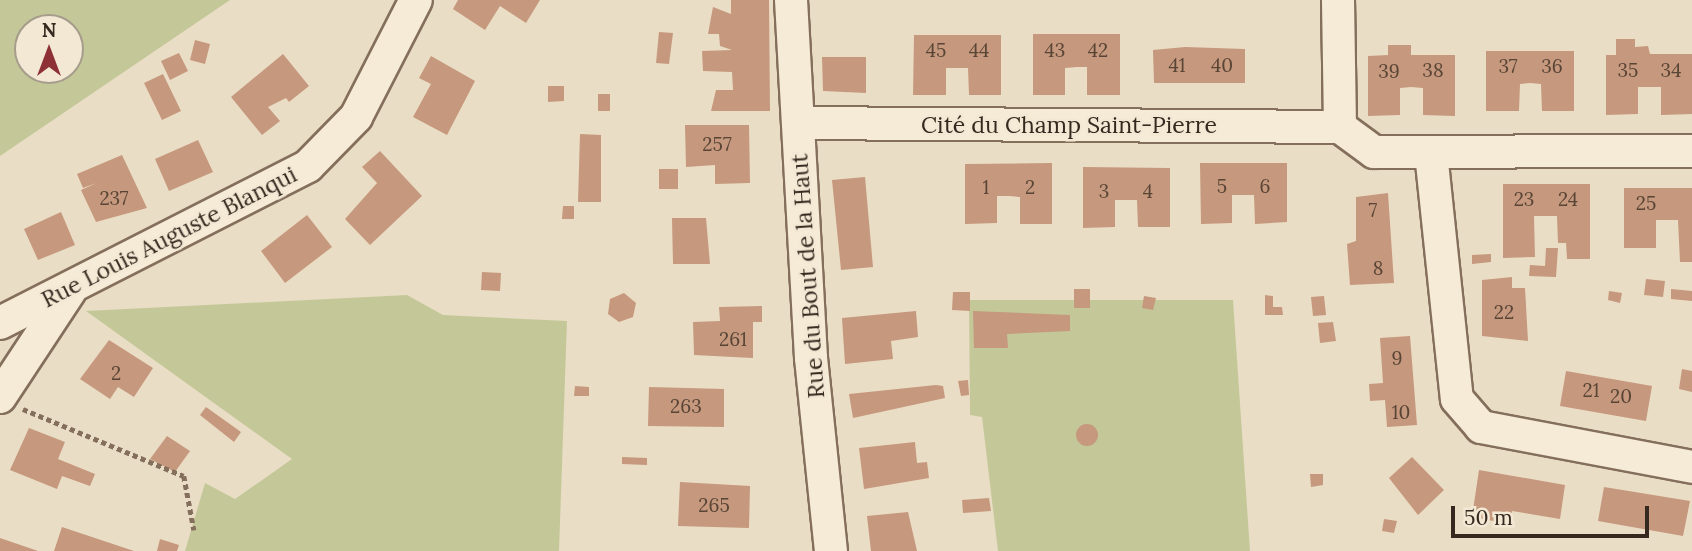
<!DOCTYPE html>
<meta charset="utf-8">
<style>
body{margin:0}
#map{position:relative;width:1692px;height:551px;overflow:hidden;background:#eaddc5;font-family:Lora,serif}
div>[style]{position:absolute}
.green>*{inset:0;background:#c4c899}
.building>*{inset:0;background:#c6987d}
.round{border-radius:50%}
.path>*{height:4.5px;margin-top:-2.25px;transform-origin:0;background:repeating-linear-gradient(90deg,#846f5c 0 5px,transparent 0 8.5px)}
.roads{filter:drop-shadow(2px 0 #846f5c) drop-shadow(-2px 0 #846f5c) drop-shadow(0 2px #846f5c) drop-shadow(0 -2px #846f5c)}
.street>*{height:32px;margin:-16px;padding:0 16px;transform-origin:16px;border-radius:16px;background:#f6ebd7}
span{translate:-50% -50%;white-space:nowrap;text-align:center;line-height:1.15;-webkit-text-stroke:5px #f2e8d4;paint-order:stroke}
.number-label{font-size:19px;color:#594536}
.number-label span{-webkit-text-stroke-width:0}
.street-label{font-size:23px;color:#35291f}
.north{position:absolute;left:14px;top:14px;width:70px;height:70px;box-sizing:border-box;background:#f2e8d4;border:2px solid #a69c8c;border-radius:50%;rotate:0deg;font-size:19px;font-weight:700;line-height:28px;text-align:center;color:#35291f}
.north::after{content:'';display:block;margin:auto;width:24px;height:32px;background:#8e3136;clip-path:polygon(50% 0,100% 100%,50% 72%,0 100%)}
.scale{position:absolute;left:1451px;top:506px;width:198px;height:32px;box-sizing:border-box;border:4px solid #35291f;border-top:0;padding-left:9px;font-size:21px;line-height:24px;white-space:nowrap;color:#35291f;-webkit-text-stroke:5px #f2e8d4;paint-order:stroke}
</style>
<div id="map">
<div class="green">
<i style="clip-path:polygon(evenodd,0 0,230px 0,0 156px,0 0,28px 28px,70px 28px,70px 70px,28px 70px,28px 28px)"></i>
<i style="clip-path:polygon(407px 295px,443px 315px,567px 321px,559px 551px,185px 551px,205px 483px,235px 499px,292px 459px,86px 311px)"></i>
<i style="clip-path:polygon(969px 300px,1233px 300px,1250px 551px,998px 551px,982px 417px,970px 415px)"></i>
</div>
<div class="building">
<i style="clip-path:polygon(458px 0,540px 0,526px 23px,500px 6px,485px 30px,453px 9px)"></i>
<i style="clip-path:polygon(731px 0,769px 0,770px 111px,711px 111px,716px 90px,733px 90px,732px 72px,703px 71px,702px 51px,732px 50px,720px 46px,719px 34px,708px 34px,713px 7px,731px 14px)"></i>
<i style="clip-path:polygon(659px 32px,673px 33px,669px 64px,656px 63px)"></i>
<i style="clip-path:polygon(1033px 34px,1120px 34px,1120px 95px,1087px 95px,1087px 67px,1077px 67px,1065px 68px,1065px 95px,1033px 95px)"></i>
<i style="clip-path:polygon(914px 35px,1001px 35px,1001px 95px,969px 95px,968px 68px,946px 68px,946px 95px,913px 95px)"></i>
<i style="clip-path:polygon(1616px 39px,1635px 39px,1635px 47px,1648px 46px,1650px 54px,1692px 54px,1692px 114px,1661px 115px,1661px 87px,1638px 87px,1638px 114px,1606px 115px,1606px 55px,1616px 55px)"></i>
<i style="clip-path:polygon(195px 40px,210px 44px,205px 64px,190px 60px)"></i>
<i style="clip-path:polygon(1388px 45px,1411px 45px,1411px 55px,1455px 55px,1455px 116px,1423px 115px,1423px 88px,1411px 87px,1400px 88px,1400px 115px,1368px 116px,1368px 56px,1388px 55px)"></i>
<i style="clip-path:polygon(1185px 47px,1245px 49px,1245px 83px,1154px 83px,1153px 50px)"></i>
<i style="clip-path:polygon(1486px 51px,1574px 51px,1574px 111px,1542px 111px,1541px 84px,1530px 83px,1520px 84px,1519px 111px,1486px 111px)"></i>
<i style="clip-path:polygon(179px 53px,188px 71px,170px 80px,161px 61px)"></i>
<i style="clip-path:polygon(283px 54px,309px 86px,289px 102px,286px 98px,268px 107px,280px 121px,262px 135px,231px 97px)"></i>
<i style="clip-path:polygon(431px 56px,475px 81px,447px 135px,413px 117px,431px 84px,419px 78px)"></i>
<i style="clip-path:polygon(822px 57px,866px 57px,866px 93px,823px 91px)"></i>
<i style="clip-path:polygon(163px 74px,181px 111px,162px 120px,144px 83px)"></i>
<i style="clip-path:polygon(548px 86px,564px 86px,564px 101px,548px 102px)"></i>
<i style="clip-path:polygon(598px 94px,610px 94px,610px 111px,598px 111px)"></i>
<i style="clip-path:polygon(685px 125px,749px 125px,750px 183px,715px 184px,715px 165px,686px 167px)"></i>
<i style="clip-path:polygon(580px 134px,601px 135px,601px 202px,578px 202px)"></i>
<i style="clip-path:polygon(198px 140px,213px 172px,169px 191px,155px 159px)"></i>
<i style="clip-path:polygon(380px 151px,422px 196px,370px 245px,345px 219px,377px 183px,362px 167px)"></i>
<i style="clip-path:polygon(122px 155px,147px 208px,96px 222px,81px 190px,97px 183px,83px 188px,77px 174px)"></i>
<i style="clip-path:polygon(1052px 163px,1052px 224px,1020px 224px,1020px 197px,1009px 196px,997px 196px,997px 223px,965px 224px,965px 164px)"></i>
<i style="clip-path:polygon(1200px 163px,1287px 163px,1287px 222px,1255px 224px,1254px 195px,1232px 195px,1232px 223px,1201px 224px)"></i>
<i style="clip-path:polygon(1083px 167px,1170px 168px,1170px 227px,1138px 227px,1137px 200px,1115px 200px,1115px 227px,1083px 228px)"></i>
<i style="clip-path:polygon(659px 169px,678px 169px,678px 189px,659px 189px)"></i>
<i style="clip-path:polygon(865px 177px,873px 267px,841px 270px,832px 180px)"></i>
<i style="clip-path:polygon(1503px 184px,1590px 184px,1590px 259px,1567px 259px,1566px 243px,1558px 243px,1557px 216px,1534px 216px,1535px 257px,1503px 258px)"></i>
<i style="clip-path:polygon(1624px 188px,1692px 188px,1692px 262px,1680px 262px,1678px 220px,1656px 220px,1656px 248px,1624px 248px)"></i>
<i style="clip-path:polygon(1388px 193px,1394px 283px,1350px 285px,1347px 244px,1356px 241px,1356px 197px)"></i>
<i style="clip-path:polygon(563px 206px,574px 206px,574px 219px,562px 219px)"></i>
<i style="clip-path:polygon(61px 212px,75px 245px,38px 260px,24px 229px)"></i>
<i style="clip-path:polygon(307px 215px,332px 247px,285px 283px,261px 251px)"></i>
<i style="clip-path:polygon(672px 218px,706px 218px,710px 264px,673px 264px)"></i>
<i style="clip-path:polygon(1546px 248px,1558px 248px,1556px 277px,1529px 276px,1530px 265px,1545px 266px)"></i>
<i style="clip-path:polygon(1491px 254px,1491px 262px,1472px 264px,1472px 255px)"></i>
<i style="clip-path:polygon(482px 272px,501px 273px,500px 291px,481px 290px)"></i>
<i style="clip-path:polygon(1512px 277px,1512px 288px,1525px 288px,1528px 341px,1482px 336px,1482px 280px)"></i>
<i style="clip-path:polygon(1646px 279px,1665px 281px,1663px 297px,1644px 295px)"></i>
<i style="clip-path:polygon(1074px 289px,1090px 289px,1090px 308px,1074px 308px)"></i>
<i style="clip-path:polygon(1671px 289px,1692px 291px,1692px 301px,1671px 299px)"></i>
<i style="clip-path:polygon(1609px 291px,1622px 293px,1620px 303px,1608px 300px)"></i>
<i style="clip-path:polygon(953px 292px,970px 292px,970px 311px,952px 310px)"></i>
<i style="clip-path:polygon(624px 293px,636px 303px,633px 317px,619px 322px,608px 314px,610px 299px)"></i>
<i style="clip-path:polygon(1265px 295px,1273px 296px,1273px 307px,1282px 307px,1283px 315px,1265px 315px)"></i>
<i style="clip-path:polygon(1144px 296px,1156px 298px,1153px 310px,1142px 308px)"></i>
<i style="clip-path:polygon(1324px 296px,1326px 315px,1313px 316px,1311px 297px)"></i>
<i style="clip-path:polygon(762px 306px,762px 322px,753px 322px,753px 358px,694px 355px,693px 322px,720px 321px,719px 307px)"></i>
<i style="clip-path:polygon(916px 311px,918px 337px,891px 341px,893px 359px,845px 364px,842px 318px)"></i>
<i style="clip-path:polygon(973px 311px,1070px 315px,1070px 331px,1007px 334px,1008px 348px,974px 348px)"></i>
<i style="clip-path:polygon(1333px 322px,1336px 341px,1320px 343px,1318px 323px)"></i>
<i style="clip-path:polygon(1410px 336px,1417px 425px,1387px 427px,1385px 400px,1370px 401px,1369px 384px,1383px 383px,1380px 338px)"></i>
<i style="clip-path:polygon(109px 340px,153px 368px,134px 397px,118px 387px,110px 399px,80px 379px)"></i>
<i style="clip-path:polygon(1682px 369px,1692px 371px,1692px 392px,1679px 389px)"></i>
<i style="clip-path:polygon(1566px 371px,1652px 386px,1646px 421px,1560px 406px)"></i>
<i style="clip-path:polygon(968px 380px,969px 395px,961px 396px,958px 381px)"></i>
<i style="clip-path:polygon(936px 385px,943px 386px,945px 398px,853px 418px,849px 394px)"></i>
<i style="clip-path:polygon(575px 386px,589px 387px,589px 396px,574px 396px)"></i>
<i style="clip-path:polygon(649px 387px,724px 389px,724px 427px,648px 426px)"></i>
<i style="clip-path:polygon(206px 407px,241px 432px,234px 442px,200px 415px)"></i>
<i class="round" style="left:1076px;top:424px;width:22px;height:22px"></i>
<i style="clip-path:polygon(29px 428px,65px 442px,58px 459px,95px 474px,90px 486px,62px 476px,57px 489px,10px 470px)"></i>
<i style="clip-path:polygon(167px 436px,190px 451px,175px 472px,150px 459px)"></i>
<i style="clip-path:polygon(915px 442px,917px 463px,927px 462px,929px 478px,864px 489px,859px 448px)"></i>
<i style="clip-path:polygon(622px 457px,647px 458px,647px 465px,622px 464px)"></i>
<i style="clip-path:polygon(1412px 457px,1444px 490px,1418px 515px,1389px 478px)"></i>
<i style="clip-path:polygon(1479px 470px,1565px 485px,1560px 519px,1512px 511px,1510px 524px,1472px 517px)"></i>
<i style="clip-path:polygon(1310px 474px,1323px 474px,1323px 485px,1311px 487px)"></i>
<i style="clip-path:polygon(680px 482px,750px 486px,749px 528px,678px 526px)"></i>
<i style="clip-path:polygon(1604px 487px,1690px 501px,1683px 536px,1598px 521px)"></i>
<i style="clip-path:polygon(989px 498px,991px 511px,963px 513px,962px 500px)"></i>
<i style="clip-path:polygon(908px 512px,917px 551px,871px 551px,867px 516px)"></i>
<i style="clip-path:polygon(1384px 519px,1397px 521px,1394px 533px,1382px 531px)"></i>
<i style="clip-path:polygon(62px 527px,134px 551px,54px 551px)"></i>
<i style="clip-path:polygon(0 538px,38px 551px,0 551px)"></i>
<i style="clip-path:polygon(160px 539px,179px 545px,177px 551px,157px 551px)"></i>
</div>
<div class="path">
<i style="left:23px;top:409px;width:174px;rotate:22.6deg"></i>
<i style="left:184px;top:476px;width:55px;rotate:79.5deg"></i>
</div>
<div class="roads">
<div class="street">
<i style="left:791px;top:0;width:359px;rotate:86.8deg"></i>
<i style="left:811px;top:358px;width:194px;rotate:84.1deg"></i>
<i style="left:1338px;top:0;width:127px;rotate:89.1deg"></i>
<i style="left:798px;top:123px;width:542px;rotate:0.42deg"></i>
<i style="left:1340px;top:127px;width:42px;rotate:36.3deg"></i>
<i style="left:1374px;top:152px;width:318px;rotate:-0.2deg"></i>
<i style="left:1431px;top:153px;width:247px;rotate:84deg"></i>
<i style="left:1457px;top:399px;width:37px;rotate:49deg"></i>
<i style="left:1481px;top:427px;width:215px;rotate:10.7deg"></i>
<i style="left:0;top:323px;width:346px;rotate:-27deg"></i>
<i style="left:308px;top:166px;width:69px;rotate:-45.6deg"></i>
<i style="left:356px;top:117px;width:131px;rotate:-62.9deg"></i>
<i style="left:0;top:397px;width:127px;rotate:-56.6deg"></i>
</div>
</div>
<div class="number-label">
<span style="left:936px;top:51px">45</span>
<span style="left:979px;top:51px">44</span>
<span style="left:1055px;top:51px">43</span>
<span style="left:1098px;top:51px">42</span>
<span style="left:1177px;top:66px">41</span>
<span style="left:1222px;top:66px">40</span>
<span style="left:1508px;top:67px">37</span>
<span style="left:1552px;top:67px">36</span>
<span style="left:1433px;top:71px">38</span>
<span style="left:1628px;top:71px">35</span>
<span style="left:1671px;top:71px">34</span>
<span style="left:1389px;top:72px">39</span>
<span style="left:717px;top:145px">257</span>
<span style="left:1222px;top:187px">5</span>
<span style="left:1265px;top:187px">6</span>
<span style="left:986px;top:188px">1</span>
<span style="left:1030px;top:188px">2</span>
<span style="left:1104px;top:192px">3</span>
<span style="left:1148px;top:192px">4</span>
<span style="left:114px;top:199px">237</span>
<span style="left:1524px;top:200px">23</span>
<span style="left:1568px;top:200px">24</span>
<span style="left:1646px;top:204px">25</span>
<span style="left:1373px;top:211px">7</span>
<span style="left:1378px;top:269px">8</span>
<span style="left:1504px;top:313px">22</span>
<span style="left:733px;top:340px">261</span>
<span style="left:1397px;top:359px">9</span>
<span style="left:116px;top:374px">2</span>
<span style="left:1591px;top:391px">21</span>
<span style="left:1621px;top:397px">20</span>
<span style="left:686px;top:407px">263</span>
<span style="left:1401px;top:413px">10</span>
<span style="left:714px;top:506px">265</span>
</div>
<div class="street-label">
<span style="left:1069px;top:125px">Cité du Champ Saint-Pierre</span>
<span style="left:169px;top:237px;rotate:-27deg">Rue Louis Auguste Blanqui</span>
<span style="left:808px;top:276px;rotate:-94deg">Rue du Bout de la Haut</span>
</div>
<div class="north">N</div>
<div class="scale">50 m</div>
</div>
